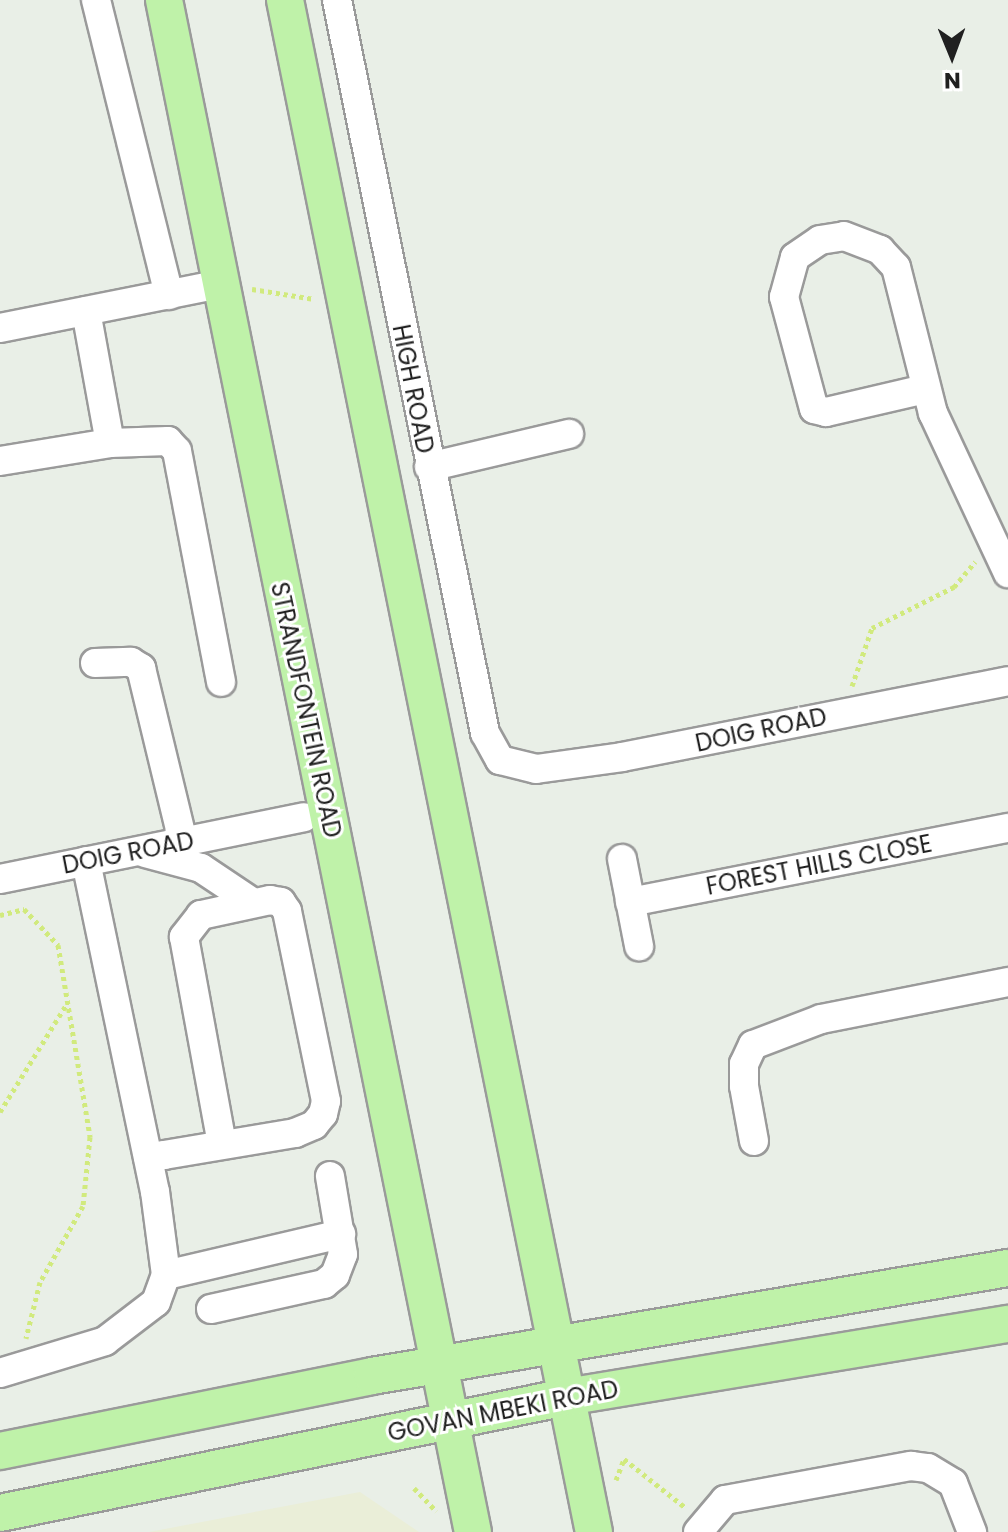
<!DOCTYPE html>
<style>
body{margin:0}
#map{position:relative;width:1008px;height:1532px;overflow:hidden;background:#e9efe7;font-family:Poppins,sans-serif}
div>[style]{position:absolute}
.commercial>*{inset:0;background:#eaeed8}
.path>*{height:5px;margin-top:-2.5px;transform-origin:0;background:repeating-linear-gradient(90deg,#d1ea7d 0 4px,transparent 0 8px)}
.roads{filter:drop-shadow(2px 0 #9a9a9a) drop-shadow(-2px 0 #9a9a9a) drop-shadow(0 2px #9a9a9a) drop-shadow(0 -2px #9a9a9a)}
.minor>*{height:28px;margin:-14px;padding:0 14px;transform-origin:14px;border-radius:14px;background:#fff}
.major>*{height:36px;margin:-18px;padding:0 18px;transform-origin:18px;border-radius:18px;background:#bff2a9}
span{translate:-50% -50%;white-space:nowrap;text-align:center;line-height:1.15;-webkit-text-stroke:6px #fff;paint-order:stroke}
.street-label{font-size:24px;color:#202020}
.north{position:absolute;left:912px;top:16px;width:80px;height:80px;-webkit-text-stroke:6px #fff;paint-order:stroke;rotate:179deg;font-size:22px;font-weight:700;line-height:32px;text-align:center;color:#202020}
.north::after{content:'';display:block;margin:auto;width:28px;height:36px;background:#202020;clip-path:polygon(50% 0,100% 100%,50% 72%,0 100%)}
</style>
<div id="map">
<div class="commercial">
<i style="clip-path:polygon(360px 1492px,419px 1532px,149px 1532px)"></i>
</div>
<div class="path">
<i style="left:252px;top:289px;width:63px;rotate:9.2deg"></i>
<i style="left:852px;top:686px;width:61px;rotate:-71deg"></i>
<i style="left:872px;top:628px;width:92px;rotate:-26.6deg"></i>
<i style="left:954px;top:587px;width:33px;rotate:-50deg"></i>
<i style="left:0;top:915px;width:25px;rotate:-14deg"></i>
<i style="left:24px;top:909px;width:50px;rotate:46.6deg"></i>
<i style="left:58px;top:945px;width:195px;rotate:80.5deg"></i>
<i style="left:90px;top:1137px;width:69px;rotate:95.8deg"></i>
<i style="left:83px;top:1206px;width:87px;rotate:119.5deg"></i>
<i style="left:40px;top:1282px;width:58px;rotate:104deg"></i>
<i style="left:0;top:1112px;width:126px;rotate:-58.3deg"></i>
<i style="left:616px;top:1480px;width:22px;rotate:-69deg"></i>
<i style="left:624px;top:1459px;width:79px;rotate:38.3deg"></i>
<i style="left:414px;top:1488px;width:32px;rotate:46deg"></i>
</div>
<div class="roads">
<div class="minor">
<i style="left:96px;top:0;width:304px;rotate:76.1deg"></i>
<i style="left:337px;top:0;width:748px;rotate:78.58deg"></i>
<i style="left:485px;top:733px;width:31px;rotate:61deg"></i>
<i style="left:500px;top:760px;width:37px;rotate:14deg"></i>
<i style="left:536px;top:769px;width:87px;rotate:-7.9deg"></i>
<i style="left:622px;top:757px;width:393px;rotate:-11.1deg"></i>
<i style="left:86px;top:311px;width:134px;rotate:79.7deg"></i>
<i style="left:110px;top:443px;width:58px;rotate:-2deg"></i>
<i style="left:168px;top:441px;width:13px;rotate:48deg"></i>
<i style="left:177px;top:451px;width:235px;rotate:79.2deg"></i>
<i style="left:0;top:328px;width:224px;rotate:-11.3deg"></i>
<i style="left:925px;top:389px;width:102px;rotate:166.9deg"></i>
<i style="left:826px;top:412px;width:12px;rotate:-166deg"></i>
<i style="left:814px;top:409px;width:116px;rotate:-105deg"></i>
<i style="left:784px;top:297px;width:41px;rotate:-74.6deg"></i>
<i style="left:795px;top:257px;width:30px;rotate:-34deg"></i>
<i style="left:820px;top:240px;width:24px;rotate:-9deg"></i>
<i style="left:844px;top:236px;width:39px;rotate:21deg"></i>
<i style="left:880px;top:250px;width:23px;rotate:47deg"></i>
<i style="left:896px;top:267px;width:151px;rotate:75.8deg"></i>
<i style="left:933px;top:413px;width:177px;rotate:64.9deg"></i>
<i style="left:0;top:461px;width:111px;rotate:-9.3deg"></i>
<i style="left:429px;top:467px;width:144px;rotate:-13.3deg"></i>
<i style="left:95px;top:663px;width:36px;rotate:-2deg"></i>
<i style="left:131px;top:662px;width:12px;rotate:31deg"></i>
<i style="left:141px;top:668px;width:179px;rotate:76.4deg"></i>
<i style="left:145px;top:853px;width:58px;rotate:15deg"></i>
<i style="left:201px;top:868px;width:61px;rotate:33.7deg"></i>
<i style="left:622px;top:859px;width:89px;rotate:78.9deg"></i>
<i style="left:0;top:879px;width:310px;rotate:-11.5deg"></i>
<i style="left:630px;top:902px;width:385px;rotate:-11.1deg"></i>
<i style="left:754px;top:1141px;width:56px;rotate:-100.3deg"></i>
<i style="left:744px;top:1086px;width:22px;rotate:-90deg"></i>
<i style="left:744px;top:1064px;width:21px;rotate:-65deg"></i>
<i style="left:753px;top:1045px;width:73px;rotate:-20.9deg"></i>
<i style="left:821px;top:1019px;width:191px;rotate:-11.2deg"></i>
<i style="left:148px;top:1157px;width:16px;rotate:-7deg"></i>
<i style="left:164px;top:1155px;width:133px;rotate:-9.5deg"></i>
<i style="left:295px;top:1133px;width:21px;rotate:-23deg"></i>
<i style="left:314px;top:1125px;width:14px;rotate:-51deg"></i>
<i style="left:323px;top:1114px;width:13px;rotate:-77deg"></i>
<i style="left:326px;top:1101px;width:194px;rotate:-101.6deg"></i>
<i style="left:287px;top:911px;width:11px;rotate:-124deg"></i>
<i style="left:281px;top:902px;width:11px;rotate:-170deg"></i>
<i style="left:270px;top:900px;width:71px;rotate:167.7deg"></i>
<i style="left:201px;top:915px;width:28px;rotate:128deg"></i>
<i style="left:184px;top:937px;width:211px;rotate:79.6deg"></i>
<i style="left:166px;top:1275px;width:180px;rotate:-13.2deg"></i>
<i style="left:211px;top:1309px;width:116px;rotate:-12.5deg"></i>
<i style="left:324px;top:1284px;width:14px;rotate:-39deg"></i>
<i style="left:335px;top:1275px;width:22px;rotate:-69deg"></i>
<i style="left:343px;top:1254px;width:79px;rotate:-99.5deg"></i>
<i style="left:0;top:1373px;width:110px;rotate:-16.9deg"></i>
<i style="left:105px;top:1341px;width:64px;rotate:-37.4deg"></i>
<i style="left:156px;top:1302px;width:29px;rotate:-70deg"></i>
<i style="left:166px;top:1275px;width:84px;rotate:-97.5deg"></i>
<i style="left:155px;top:1192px;width:338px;rotate:-101.8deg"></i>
<i style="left:698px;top:1532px;width:42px;rotate:-49.8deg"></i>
<i style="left:725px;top:1500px;width:189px;rotate:-10.4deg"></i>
<i style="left:911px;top:1466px;width:17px;rotate:7deg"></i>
<i style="left:928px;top:1468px;width:29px;rotate:31deg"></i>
<i style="left:953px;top:1483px;width:53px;rotate:68.8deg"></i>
</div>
<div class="major">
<i style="left:164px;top:0;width:1563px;rotate:78.6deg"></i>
<i style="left:285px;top:0;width:1563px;rotate:78.6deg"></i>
<i style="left:0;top:1451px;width:379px;rotate:-11.4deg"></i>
<i style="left:372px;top:1376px;width:645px;rotate:-9.64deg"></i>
<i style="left:0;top:1513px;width:578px;rotate:-11.58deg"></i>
<i style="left:566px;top:1397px;width:448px;rotate:-9.4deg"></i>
</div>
</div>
<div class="street-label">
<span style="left:413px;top:389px;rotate:79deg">HIGH ROAD</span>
<span style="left:306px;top:710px;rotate:78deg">STRANDFONTEIN ROAD</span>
<span style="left:761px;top:730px;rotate:-12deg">DOIG ROAD</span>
<span style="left:128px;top:853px;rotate:-11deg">DOIG ROAD</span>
<span style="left:819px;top:865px;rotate:-11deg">FOREST HILLS CLOSE</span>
<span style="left:503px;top:1411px;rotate:-11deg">GOVAN MBEKI ROAD</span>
</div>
<div class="north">N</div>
</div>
